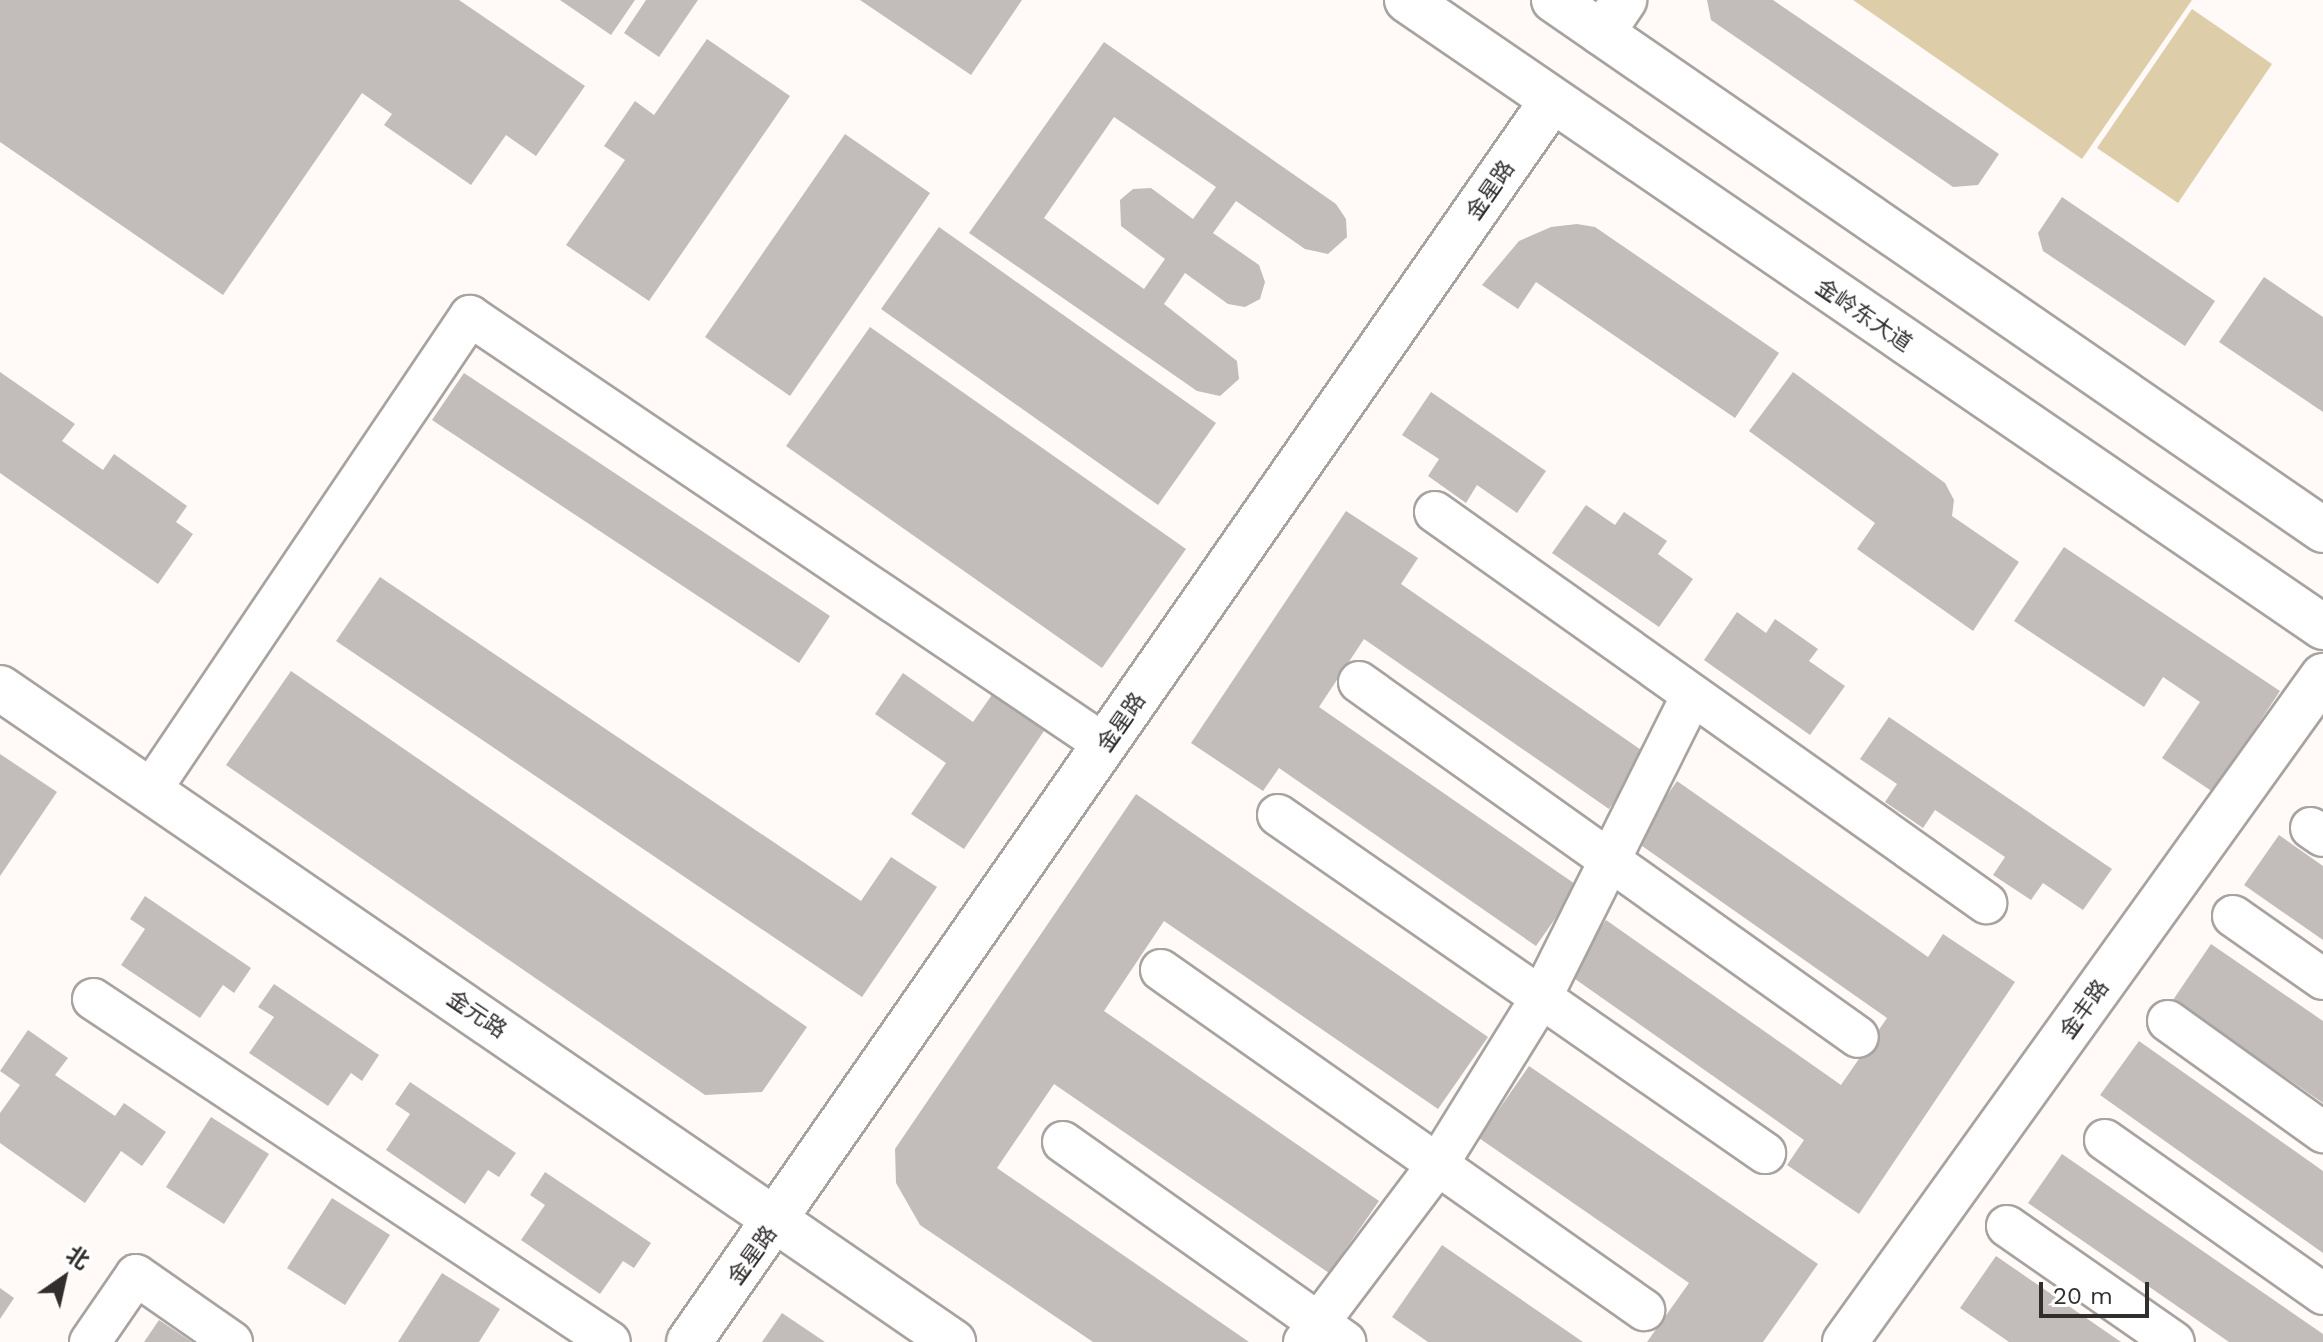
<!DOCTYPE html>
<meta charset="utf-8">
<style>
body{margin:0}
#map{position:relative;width:2323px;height:1342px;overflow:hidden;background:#fffaf8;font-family:"Work Sans","Noto Sans SC",sans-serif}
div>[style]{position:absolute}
.green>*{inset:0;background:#decda9}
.building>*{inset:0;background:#c2bcbb}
.roads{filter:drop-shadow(2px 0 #a9a3a0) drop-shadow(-2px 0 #a9a3a0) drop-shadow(0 2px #a9a3a0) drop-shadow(0 -2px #a9a3a0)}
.minor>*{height:40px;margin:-20px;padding:0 20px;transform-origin:20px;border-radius:20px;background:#fff}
.tertiary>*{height:44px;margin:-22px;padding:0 22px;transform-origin:22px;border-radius:22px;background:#fff}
.secondary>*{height:44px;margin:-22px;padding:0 22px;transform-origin:22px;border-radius:22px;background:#fff}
span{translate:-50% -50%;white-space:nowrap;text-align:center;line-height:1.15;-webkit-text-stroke:6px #fff;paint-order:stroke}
.street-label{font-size:22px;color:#312f2e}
.north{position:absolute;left:24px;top:1238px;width:80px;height:80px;-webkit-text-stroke:6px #fff;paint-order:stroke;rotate:34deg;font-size:22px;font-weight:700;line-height:32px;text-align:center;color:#312f2e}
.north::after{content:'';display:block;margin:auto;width:28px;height:36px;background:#312f2e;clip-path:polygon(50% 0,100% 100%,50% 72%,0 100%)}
.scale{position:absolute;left:2039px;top:1282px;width:110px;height:36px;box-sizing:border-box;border:4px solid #312f2e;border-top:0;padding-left:10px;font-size:24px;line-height:28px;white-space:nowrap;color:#312f2e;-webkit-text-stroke:6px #fff;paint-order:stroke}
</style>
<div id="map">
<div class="green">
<i style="clip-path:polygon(1853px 0,2192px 0,2082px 159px)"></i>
<i style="clip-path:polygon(2192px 9px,2272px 64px,2178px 203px,2097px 148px)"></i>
</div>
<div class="building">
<i style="clip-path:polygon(0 0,459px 0,585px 86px,536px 156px,506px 135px,471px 185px,384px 125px,392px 114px,362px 93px,223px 295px,0 142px)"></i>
<i style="clip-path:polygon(560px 0,635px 0,611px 35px)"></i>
<i style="clip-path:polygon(646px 0,698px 0,659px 57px,624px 33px)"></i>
<i style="clip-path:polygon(860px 0,1022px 0,971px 75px)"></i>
<i style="clip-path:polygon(1707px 0,1773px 0,1999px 154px,1978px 185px,1953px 187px,1711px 20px)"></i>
<i style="clip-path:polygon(707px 39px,790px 96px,649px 301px,566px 245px,625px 160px,604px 146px,635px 101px,654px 115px)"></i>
<i style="clip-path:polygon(evenodd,1104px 42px,1336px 204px,1346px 219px,1347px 237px,1328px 254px,1305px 249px,1236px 201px,1213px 233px,1259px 265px,1265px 282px,1260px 299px,1245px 307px,1228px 304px,1185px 273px,1164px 304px,1237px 361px,1239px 379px,1220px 396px,1197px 391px,969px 233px,1104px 42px,1114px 117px,1216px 187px,1193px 219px,1151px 188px,1133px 189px,1120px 200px,1121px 226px,1165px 259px,1144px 289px,1044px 218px,1114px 117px)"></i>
<i style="clip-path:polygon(845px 134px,930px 193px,790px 396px,705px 337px)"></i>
<i style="clip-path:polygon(2062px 197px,2215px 301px,2185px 346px,2043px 251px,2038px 233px)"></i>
<i style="clip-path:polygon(1577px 224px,1595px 227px,1779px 353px,1735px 418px,1536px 282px,1518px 309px,1482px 285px,1519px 241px,1551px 227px)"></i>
<i style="clip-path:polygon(939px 227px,1216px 423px,1158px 505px,881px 309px)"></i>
<i style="clip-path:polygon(2264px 277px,2323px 317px,2323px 412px,2219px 342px)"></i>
<i style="clip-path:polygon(870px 327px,1186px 549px,1102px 668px,786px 446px)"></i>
<i style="clip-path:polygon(0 372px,75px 424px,62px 441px,103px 470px,114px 454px,187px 506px,176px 522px,193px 534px,158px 584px,0 473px)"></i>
<i style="clip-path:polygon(1793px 372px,1945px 483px,1954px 500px,1952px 516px,2019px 562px,1973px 631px,1857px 549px,1875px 523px,1749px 431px)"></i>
<i style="clip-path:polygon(464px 373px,830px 616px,799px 663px,432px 420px)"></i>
<i style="clip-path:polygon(1431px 392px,1546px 471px,1517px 513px,1477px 485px,1466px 503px,1428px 476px,1439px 459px,1402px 435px)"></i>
<i style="clip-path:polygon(1586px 505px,1615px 525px,1624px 512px,1667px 541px,1658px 554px,1693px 579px,1659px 627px,1552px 553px)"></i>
<i style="clip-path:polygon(1346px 511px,1418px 558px,1401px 584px,1647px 754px,1609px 809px,1364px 639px,1319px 707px,1578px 886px,1536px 946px,1279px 768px,1263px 791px,1191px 743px)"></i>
<i style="clip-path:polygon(2064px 547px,2280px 691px,2213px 792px,2162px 758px,2200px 702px,2163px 677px,2144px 707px,2014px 621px)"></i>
<i style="clip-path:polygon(380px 577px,861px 901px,891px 857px,937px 887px,862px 997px,336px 641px)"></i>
<i style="clip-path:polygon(1737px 612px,1766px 633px,1775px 619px,1818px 649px,1809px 661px,1845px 686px,1810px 735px,1704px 660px)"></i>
<i style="clip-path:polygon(291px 671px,807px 1027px,762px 1092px,705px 1095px,226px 765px)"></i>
<i style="clip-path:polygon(903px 673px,973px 722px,996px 689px,1048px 725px,964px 849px,911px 814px,946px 763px,875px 714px)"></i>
<i style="clip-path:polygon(1889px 717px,2112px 869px,2083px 910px,2043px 883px,2031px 900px,1993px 875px,2005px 857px,1935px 810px,1923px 828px,1885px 802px,1897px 784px,1860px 759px)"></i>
<i style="clip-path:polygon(0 754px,57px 792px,0 876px)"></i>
<i style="clip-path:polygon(1677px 781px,1928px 957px,1943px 934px,2015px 982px,1859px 1214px,1787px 1165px,1804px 1140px,1568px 974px,1606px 920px,1841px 1085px,1887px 1018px,1635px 841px)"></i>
<i style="clip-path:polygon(1136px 794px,1488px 1037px,1438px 1109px,1164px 921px,1104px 1011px,1379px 1201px,1329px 1273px,1054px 1084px,997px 1168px,1249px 1342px,1093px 1342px,920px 1225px,896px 1183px,895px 1149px)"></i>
<i style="clip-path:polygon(2279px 835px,2323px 866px,2323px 940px,2244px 885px)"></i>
<i style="clip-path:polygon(145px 896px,251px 968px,234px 993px,223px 985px,200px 1018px,121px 965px,145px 929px,130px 919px)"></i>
<i style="clip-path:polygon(2211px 944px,2323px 1021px,2323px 1103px,2173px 1000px)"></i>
<i style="clip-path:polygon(274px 984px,379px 1055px,362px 1081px,351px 1073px,328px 1106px,249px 1053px,274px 1017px,258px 1007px)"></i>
<i style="clip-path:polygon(28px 1030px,68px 1058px,55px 1075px,115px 1116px,124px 1103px,166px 1132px,142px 1166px,121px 1151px,85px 1203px,0 1143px,0 1113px,20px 1085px,0 1071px)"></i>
<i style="clip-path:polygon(2139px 1041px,2323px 1171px,2323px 1253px,2100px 1095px)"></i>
<i style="clip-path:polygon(1529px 1066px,1818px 1264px,1763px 1342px,1647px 1342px,1689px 1283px,1479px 1138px)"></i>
<i style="clip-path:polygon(410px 1082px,516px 1153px,499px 1177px,488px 1170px,465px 1204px,386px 1150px,410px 1114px,395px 1104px)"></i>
<i style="clip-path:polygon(211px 1117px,269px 1154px,224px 1224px,166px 1187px)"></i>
<i style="clip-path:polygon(2062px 1154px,2323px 1334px,2323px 1342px,2229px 1342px,2028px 1203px)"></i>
<i style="clip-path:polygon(545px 1172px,651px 1243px,634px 1268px,623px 1261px,600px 1294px,521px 1240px,545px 1205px,530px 1195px)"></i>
<i style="clip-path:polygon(332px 1198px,390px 1235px,345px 1305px,287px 1268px)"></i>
<i style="clip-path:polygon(1442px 1245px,1583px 1342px,1428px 1342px,1392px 1317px)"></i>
<i style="clip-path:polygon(1996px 1256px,2121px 1342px,2009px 1342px,1960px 1308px)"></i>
<i style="clip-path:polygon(442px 1273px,500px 1309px,479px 1342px,398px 1342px)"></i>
<i style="clip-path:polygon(0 1288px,14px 1298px,0 1319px)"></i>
<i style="clip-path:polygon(782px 1313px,825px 1342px,762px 1342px)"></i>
<i style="clip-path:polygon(159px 1320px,192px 1342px,144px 1342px)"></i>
</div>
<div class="roads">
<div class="minor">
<i style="left:1435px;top:512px;width:676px;rotate:35.36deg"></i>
<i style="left:1359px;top:682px;width:612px;rotate:35.43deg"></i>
<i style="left:150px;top:791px;width:573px;rotate:-56.03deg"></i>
<i style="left:470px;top:316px;width:766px;rotate:34.04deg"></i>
<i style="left:1278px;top:815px;width:593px;rotate:34.76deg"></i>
<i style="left:2311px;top:828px;width:14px;rotate:34deg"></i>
<i style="left:2233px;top:916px;width:110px;rotate:35deg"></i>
<i style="left:1161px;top:970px;width:591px;rotate:35.14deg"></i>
<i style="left:93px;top:999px;width:620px;rotate:33.56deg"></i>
<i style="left:2168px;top:1021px;width:191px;rotate:35.6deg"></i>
<i style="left:2105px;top:1140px;width:267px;rotate:35.2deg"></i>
<i style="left:1063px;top:1142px;width:346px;rotate:35.3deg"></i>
<i style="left:2007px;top:1226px;width:203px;rotate:34.8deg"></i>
<i style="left:90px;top:1342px;width:81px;rotate:-55.5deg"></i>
<i style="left:136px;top:1275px;width:117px;rotate:34.9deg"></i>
<i style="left:1304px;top:1342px;width:223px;rotate:-53deg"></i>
<i style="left:1438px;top:1164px;width:195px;rotate:-58.2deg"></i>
<i style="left:1541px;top:998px;width:336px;rotate:-63.5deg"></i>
</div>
<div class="tertiary">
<i style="left:1602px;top:33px;width:40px;rotate:-56deg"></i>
<i style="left:0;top:688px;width:1156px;rotate:34.46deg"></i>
<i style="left:689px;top:1342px;width:1510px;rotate:-55.19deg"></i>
<i style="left:1845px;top:1342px;width:820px;rotate:-54.33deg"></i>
</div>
<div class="secondary">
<i style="left:1407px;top:0;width:1110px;rotate:34.39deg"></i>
<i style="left:1554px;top:0;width:934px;rotate:34.57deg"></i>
</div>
</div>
<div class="street-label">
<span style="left:1490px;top:190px;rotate:-55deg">金星路</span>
<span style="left:1864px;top:315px;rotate:34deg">金岭东大道</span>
<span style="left:1121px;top:722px;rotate:-55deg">金星路</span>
<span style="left:2084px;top:1009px;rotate:-54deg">金丰路</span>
<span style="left:477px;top:1014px;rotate:34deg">金元路</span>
<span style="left:752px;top:1255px;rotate:-54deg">金星路</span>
</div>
<div class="north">北</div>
<div class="scale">20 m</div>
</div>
